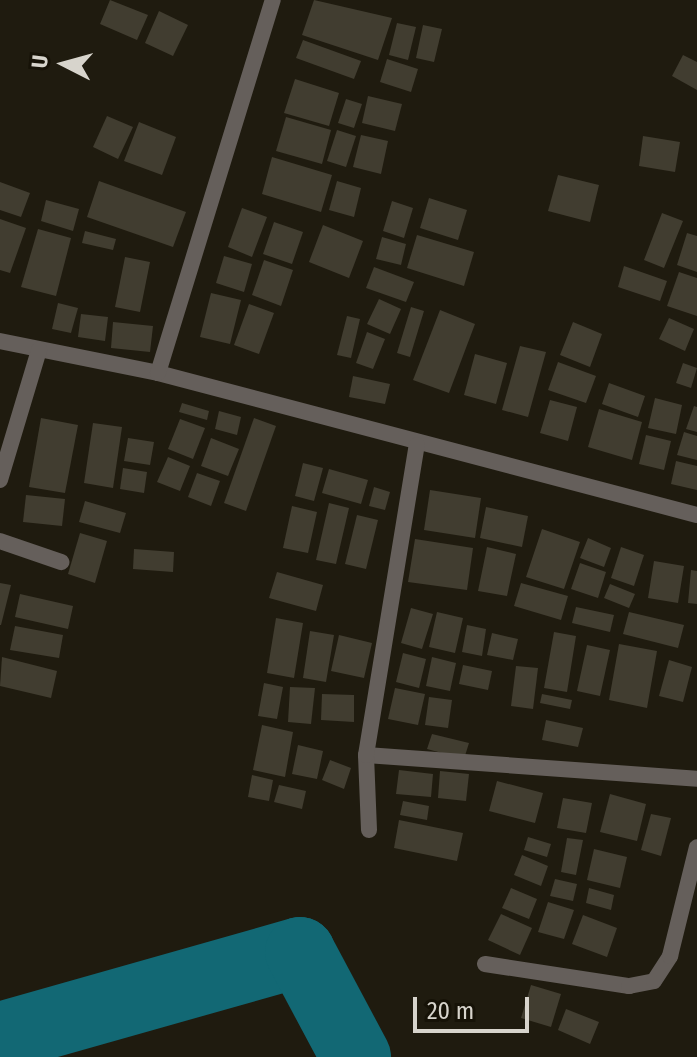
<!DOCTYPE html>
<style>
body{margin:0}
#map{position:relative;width:697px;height:1057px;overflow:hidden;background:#1f1b0f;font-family:"Fira Sans Condensed",sans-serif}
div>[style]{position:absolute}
.river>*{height:70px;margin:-35px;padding:0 35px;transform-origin:35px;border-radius:35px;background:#126874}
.building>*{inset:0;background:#413d30}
.street>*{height:16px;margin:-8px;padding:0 8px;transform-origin:8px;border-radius:8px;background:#655f5b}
span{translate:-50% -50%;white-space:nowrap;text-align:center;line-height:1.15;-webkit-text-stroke:6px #161207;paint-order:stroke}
.north{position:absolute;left:24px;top:24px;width:80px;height:80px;-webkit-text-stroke:6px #161207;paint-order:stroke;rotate:276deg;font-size:22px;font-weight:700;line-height:32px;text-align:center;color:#d7d4cc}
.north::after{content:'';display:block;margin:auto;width:28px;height:36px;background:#d7d4cc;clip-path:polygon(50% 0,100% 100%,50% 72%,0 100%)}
.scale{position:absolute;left:413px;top:997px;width:116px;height:36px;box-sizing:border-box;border:4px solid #d7d4cc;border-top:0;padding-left:10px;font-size:24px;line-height:28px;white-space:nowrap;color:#d7d4cc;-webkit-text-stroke:6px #161207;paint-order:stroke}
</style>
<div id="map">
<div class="river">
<i style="left:0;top:1037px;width:312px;rotate:-15.8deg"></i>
<i style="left:300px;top:952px;width:119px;rotate:61.9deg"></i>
</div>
<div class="building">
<i style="clip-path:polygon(110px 0,148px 15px,137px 40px,100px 24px)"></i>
<i style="clip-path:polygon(314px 0,392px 18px,378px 60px,302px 35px)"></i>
<i style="clip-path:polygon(159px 11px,188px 25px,173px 56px,145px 43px)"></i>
<i style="clip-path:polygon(397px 23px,416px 27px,408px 60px,389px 55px)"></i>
<i style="clip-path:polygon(423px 25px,442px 29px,434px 62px,416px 58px)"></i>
<i style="clip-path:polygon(303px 40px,361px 61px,354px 79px,296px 58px)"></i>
<i style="clip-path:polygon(683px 55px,697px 62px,697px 90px,672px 76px)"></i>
<i style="clip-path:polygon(387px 59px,418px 69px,411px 92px,380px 82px)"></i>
<i style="clip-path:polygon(295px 79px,339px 93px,329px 126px,284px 113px)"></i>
<i style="clip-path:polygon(368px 96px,402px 104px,395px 131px,362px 123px)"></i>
<i style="clip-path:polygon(346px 99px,362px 104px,354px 128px,338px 123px)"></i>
<i style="clip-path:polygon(107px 116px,133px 127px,118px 159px,93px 147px)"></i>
<i style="clip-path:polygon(286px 117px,331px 130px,322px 164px,276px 151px)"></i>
<i style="clip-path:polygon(139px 122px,176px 137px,162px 175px,124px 161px)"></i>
<i style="clip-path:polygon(337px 130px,356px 136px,346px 167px,327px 161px)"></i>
<i style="clip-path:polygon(361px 135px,388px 141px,381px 174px,353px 167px)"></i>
<i style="clip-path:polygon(643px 136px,680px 142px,675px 172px,639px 166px)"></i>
<i style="clip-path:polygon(272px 157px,332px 175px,321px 212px,262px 194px)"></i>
<i style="clip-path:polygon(558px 175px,599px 185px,590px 222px,548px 211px)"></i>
<i style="clip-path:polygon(99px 181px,186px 212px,173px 247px,87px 217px)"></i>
<i style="clip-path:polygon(337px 181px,361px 188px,354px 217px,329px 210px)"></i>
<i style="clip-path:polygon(0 182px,30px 193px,21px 217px,0 210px)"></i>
<i style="clip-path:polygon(429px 198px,467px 210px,458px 240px,420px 228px)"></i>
<i style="clip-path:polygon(46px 200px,79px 209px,73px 231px,41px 221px)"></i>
<i style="clip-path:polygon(392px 201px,413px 208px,404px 238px,383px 231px)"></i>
<i style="clip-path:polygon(242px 208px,267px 217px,252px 257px,228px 247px)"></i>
<i style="clip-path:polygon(662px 213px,683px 221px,664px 268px,644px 260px)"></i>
<i style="clip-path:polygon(0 219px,26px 228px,10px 273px,0 270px)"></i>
<i style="clip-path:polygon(274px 222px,303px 232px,292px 264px,263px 254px)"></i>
<i style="clip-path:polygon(323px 225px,363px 241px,349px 278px,309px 262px)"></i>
<i style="clip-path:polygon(38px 229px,71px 238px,56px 296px,21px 287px)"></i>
<i style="clip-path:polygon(85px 231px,116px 239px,113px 250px,82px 243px)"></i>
<i style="clip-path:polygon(687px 233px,697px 236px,697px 272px,677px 265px)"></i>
<i style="clip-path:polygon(417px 235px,474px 252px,464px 286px,407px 268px)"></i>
<i style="clip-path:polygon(382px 237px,406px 244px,401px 265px,376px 259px)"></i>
<i style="clip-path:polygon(224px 256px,252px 264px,244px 292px,216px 283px)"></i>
<i style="clip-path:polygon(125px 257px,150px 262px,140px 312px,115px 307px)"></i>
<i style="clip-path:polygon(264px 260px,293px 270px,281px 306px,252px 295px)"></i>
<i style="clip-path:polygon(624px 266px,667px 281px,660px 301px,618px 287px)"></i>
<i style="clip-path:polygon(374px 267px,414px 282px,406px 302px,366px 288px)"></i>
<i style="clip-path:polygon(679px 272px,697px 278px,697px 316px,667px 306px)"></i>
<i style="clip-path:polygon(211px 293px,241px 300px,230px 344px,200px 337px)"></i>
<i style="clip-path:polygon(379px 299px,401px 309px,390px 334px,367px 324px)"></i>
<i style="clip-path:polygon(58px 303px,78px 308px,71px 333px,52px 329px)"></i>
<i style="clip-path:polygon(249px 304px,274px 313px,259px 354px,234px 345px)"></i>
<i style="clip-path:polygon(411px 307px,424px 311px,410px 357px,397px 353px)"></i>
<i style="clip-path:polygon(440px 310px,475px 324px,449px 393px,413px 380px)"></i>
<i style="clip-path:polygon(81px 314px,108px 317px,105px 341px,78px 337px)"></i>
<i style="clip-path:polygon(347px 316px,360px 319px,351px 358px,337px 355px)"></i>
<i style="clip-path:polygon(669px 318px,694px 329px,685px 351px,659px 339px)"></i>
<i style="clip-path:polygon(113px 322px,153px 326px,150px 352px,111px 348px)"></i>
<i style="clip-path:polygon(573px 322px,602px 334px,590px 367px,560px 355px)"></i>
<i style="clip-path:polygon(367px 332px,385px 339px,373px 369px,356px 363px)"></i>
<i style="clip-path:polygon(520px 346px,546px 352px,528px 417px,502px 410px)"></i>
<i style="clip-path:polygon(475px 354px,507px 363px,496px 404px,464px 395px)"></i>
<i style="clip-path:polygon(558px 362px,596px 376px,586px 403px,548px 390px)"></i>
<i style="clip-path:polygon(683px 363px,697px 368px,691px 388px,676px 383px)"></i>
<i style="clip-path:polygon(353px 376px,390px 384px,385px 404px,349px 397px)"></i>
<i style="clip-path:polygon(609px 383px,645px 396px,638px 417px,602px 404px)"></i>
<i style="clip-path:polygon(655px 398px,682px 405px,676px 434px,648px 428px)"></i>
<i style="clip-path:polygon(550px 400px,577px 407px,568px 441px,540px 433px)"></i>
<i style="clip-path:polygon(182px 403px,209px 411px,207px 420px,179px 412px)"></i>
<i style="clip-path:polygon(694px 406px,697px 407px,697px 432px,686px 429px)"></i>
<i style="clip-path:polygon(599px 409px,642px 422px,632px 460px,588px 447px)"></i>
<i style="clip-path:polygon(219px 411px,241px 417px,237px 435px,215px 429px)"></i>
<i style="clip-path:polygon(41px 418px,78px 425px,65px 493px,29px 487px)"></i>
<i style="clip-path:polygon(254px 418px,276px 426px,246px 511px,224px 503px)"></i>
<i style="clip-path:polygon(180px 419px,205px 428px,193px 459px,168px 449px)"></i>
<i style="clip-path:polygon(93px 423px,122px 427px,113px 488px,84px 483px)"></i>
<i style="clip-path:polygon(684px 432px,697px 436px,697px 460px,677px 455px)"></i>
<i style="clip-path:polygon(646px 435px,671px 441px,664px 470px,639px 464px)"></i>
<i style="clip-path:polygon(128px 438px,154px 442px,150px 465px,124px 461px)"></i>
<i style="clip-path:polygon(211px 438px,239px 449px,228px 476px,201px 466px)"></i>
<i style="clip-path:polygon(168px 457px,190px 466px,180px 491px,157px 482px)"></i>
<i style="clip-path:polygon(676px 461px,697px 466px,697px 490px,671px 484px)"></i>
<i style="clip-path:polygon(303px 463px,323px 468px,314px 501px,295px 496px)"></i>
<i style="clip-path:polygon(123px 468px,147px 472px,144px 493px,120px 489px)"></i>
<i style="clip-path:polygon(329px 469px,368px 480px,361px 504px,322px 493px)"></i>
<i style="clip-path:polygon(197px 473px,220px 481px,211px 506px,188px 497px)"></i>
<i style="clip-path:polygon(374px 487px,390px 492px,385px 510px,369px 506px)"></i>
<i style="clip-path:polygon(430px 490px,481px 498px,475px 538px,424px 530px)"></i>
<i style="clip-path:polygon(26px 495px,65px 499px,62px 526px,23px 522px)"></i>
<i style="clip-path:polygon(85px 501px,126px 513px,120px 533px,79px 522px)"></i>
<i style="clip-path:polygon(329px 503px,349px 508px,336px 564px,316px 560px)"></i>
<i style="clip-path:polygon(292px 506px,317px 512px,308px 553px,283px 548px)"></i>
<i style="clip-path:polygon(486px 507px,528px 516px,522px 547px,480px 538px)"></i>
<i style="clip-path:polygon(357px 515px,378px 520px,366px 569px,345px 564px)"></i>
<i style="clip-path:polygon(542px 529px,580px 542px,564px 589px,526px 577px)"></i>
<i style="clip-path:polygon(80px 533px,107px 541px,95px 583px,68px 574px)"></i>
<i style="clip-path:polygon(588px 538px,611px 548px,604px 567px,580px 558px)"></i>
<i style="clip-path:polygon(415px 539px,473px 548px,467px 590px,408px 582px)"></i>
<i style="clip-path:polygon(487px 547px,516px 554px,507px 596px,478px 591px)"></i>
<i style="clip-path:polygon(621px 547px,644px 555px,634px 586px,611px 578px)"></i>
<i style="clip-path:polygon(134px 549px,174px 552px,173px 572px,133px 569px)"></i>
<i style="clip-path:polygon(654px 561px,684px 566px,678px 603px,648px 598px)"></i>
<i style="clip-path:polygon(580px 563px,606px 572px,598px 598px,571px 589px)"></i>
<i style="clip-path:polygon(691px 570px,697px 571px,697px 604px,688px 603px)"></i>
<i style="clip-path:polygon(277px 572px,323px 585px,316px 611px,269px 598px)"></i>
<i style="clip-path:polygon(0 583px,11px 585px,1px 625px,0 625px)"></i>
<i style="clip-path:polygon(521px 583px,568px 596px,561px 620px,514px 606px)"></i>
<i style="clip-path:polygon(610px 584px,635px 594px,629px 608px,604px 598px)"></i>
<i style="clip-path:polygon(20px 594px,73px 606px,68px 629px,15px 617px)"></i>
<i style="clip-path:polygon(576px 607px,614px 615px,610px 632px,572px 623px)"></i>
<i style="clip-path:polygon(411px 608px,433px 614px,422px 649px,401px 643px)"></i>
<i style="clip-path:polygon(437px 612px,463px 618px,455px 653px,429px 647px)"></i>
<i style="clip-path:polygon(629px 612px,684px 625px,678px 648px,623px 634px)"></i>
<i style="clip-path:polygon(276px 618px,303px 623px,294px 678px,267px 673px)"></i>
<i style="clip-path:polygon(467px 625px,486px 629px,482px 656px,462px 652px)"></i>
<i style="clip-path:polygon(15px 626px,63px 635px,59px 658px,10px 650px)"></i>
<i style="clip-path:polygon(310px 631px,334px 635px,326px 682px,303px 678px)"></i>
<i style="clip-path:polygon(554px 632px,576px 636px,567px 692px,544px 688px)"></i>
<i style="clip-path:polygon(492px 633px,518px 639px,513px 660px,487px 655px)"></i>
<i style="clip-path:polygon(339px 635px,372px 643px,364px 678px,331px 671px)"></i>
<i style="clip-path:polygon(619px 644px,657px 651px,647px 708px,609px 700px)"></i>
<i style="clip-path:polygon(587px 645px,610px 650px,600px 696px,577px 691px)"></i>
<i style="clip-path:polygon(403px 653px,426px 659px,419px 688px,396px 682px)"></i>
<i style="clip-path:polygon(2px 657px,57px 671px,51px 698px,0 686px)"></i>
<i style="clip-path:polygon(432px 657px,456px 663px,450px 691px,426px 686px)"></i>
<i style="clip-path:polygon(669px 660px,692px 667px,683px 702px,659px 696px)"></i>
<i style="clip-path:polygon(463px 665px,492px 671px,488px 690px,459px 684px)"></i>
<i style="clip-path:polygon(516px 666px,538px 668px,533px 709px,511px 706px)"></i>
<i style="clip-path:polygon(264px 683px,283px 687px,277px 719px,258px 716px)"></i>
<i style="clip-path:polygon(290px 687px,315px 688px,311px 724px,288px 722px)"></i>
<i style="clip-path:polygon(395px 688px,425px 694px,418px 725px,388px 719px)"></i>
<i style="clip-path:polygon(322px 694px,354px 695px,354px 722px,321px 720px)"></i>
<i style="clip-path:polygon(542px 694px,572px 700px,570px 709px,540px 703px)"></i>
<i style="clip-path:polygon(429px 697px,452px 700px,448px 728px,425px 725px)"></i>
<i style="clip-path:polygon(546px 720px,583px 728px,578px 747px,542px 740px)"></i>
<i style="clip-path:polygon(262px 725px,293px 732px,285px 777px,253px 770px)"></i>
<i style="clip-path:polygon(432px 734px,469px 743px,464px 759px,427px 749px)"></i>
<i style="clip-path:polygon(298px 745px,323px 751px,317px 779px,292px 774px)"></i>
<i style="clip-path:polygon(330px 760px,351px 768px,344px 789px,322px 780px)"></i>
<i style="clip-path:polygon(399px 770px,433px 774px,431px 797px,396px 794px)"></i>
<i style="clip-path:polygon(440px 771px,469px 774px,466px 801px,438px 798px)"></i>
<i style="clip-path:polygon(252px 775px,273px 780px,269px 801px,248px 797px)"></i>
<i style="clip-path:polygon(497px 781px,543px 793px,535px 823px,489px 811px)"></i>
<i style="clip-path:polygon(279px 785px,306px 791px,302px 809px,274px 802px)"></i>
<i style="clip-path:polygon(610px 794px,646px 804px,637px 841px,600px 832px)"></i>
<i style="clip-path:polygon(563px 798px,592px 803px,586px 833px,557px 828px)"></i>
<i style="clip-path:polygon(403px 801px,429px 806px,427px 820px,400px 815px)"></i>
<i style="clip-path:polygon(651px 814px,671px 818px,661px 856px,641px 850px)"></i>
<i style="clip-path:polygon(399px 820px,463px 833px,457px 861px,394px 848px)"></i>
<i style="clip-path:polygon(528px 837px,551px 844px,547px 857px,524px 850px)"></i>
<i style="clip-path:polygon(567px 838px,583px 840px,576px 875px,561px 872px)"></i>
<i style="clip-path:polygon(594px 849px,627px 857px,620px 888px,587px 880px)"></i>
<i style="clip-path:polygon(522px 855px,548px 866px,541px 886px,514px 875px)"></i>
<i style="clip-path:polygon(555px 879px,577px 884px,573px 901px,550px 896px)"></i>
<i style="clip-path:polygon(511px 888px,537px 899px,529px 919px,502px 908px)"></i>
<i style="clip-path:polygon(589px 888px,614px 895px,611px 910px,586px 903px)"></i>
<i style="clip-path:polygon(548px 902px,574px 910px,564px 939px,538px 932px)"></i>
<i style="clip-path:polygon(501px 914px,532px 928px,520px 955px,488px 940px)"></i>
<i style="clip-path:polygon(583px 915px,617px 928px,607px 957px,572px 944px)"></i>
<i style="clip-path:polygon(531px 985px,561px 994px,551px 1027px,521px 1018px)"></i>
<i style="clip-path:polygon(566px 1009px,599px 1022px,590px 1044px,558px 1030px)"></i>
</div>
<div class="street">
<i style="left:0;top:341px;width:161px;rotate:11.4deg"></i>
<i style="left:158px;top:373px;width:557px;rotate:14.76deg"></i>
<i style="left:158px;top:373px;width:390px;rotate:-72.9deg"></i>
<i style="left:0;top:480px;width:136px;rotate:-73.3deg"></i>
<i style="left:0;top:541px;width:65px;rotate:19deg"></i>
<i style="left:366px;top:755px;width:332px;rotate:4.1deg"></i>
<i style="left:369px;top:830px;width:75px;rotate:-92.3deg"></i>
<i style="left:366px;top:755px;width:314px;rotate:-80.7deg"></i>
<i style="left:485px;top:964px;width:146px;rotate:8.7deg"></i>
<i style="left:629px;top:986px;width:25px;rotate:-11deg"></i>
<i style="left:654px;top:981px;width:30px;rotate:-57deg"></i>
<i style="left:670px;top:956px;width:112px;rotate:-76.1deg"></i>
</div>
<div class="north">U</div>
<div class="scale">20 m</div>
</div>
